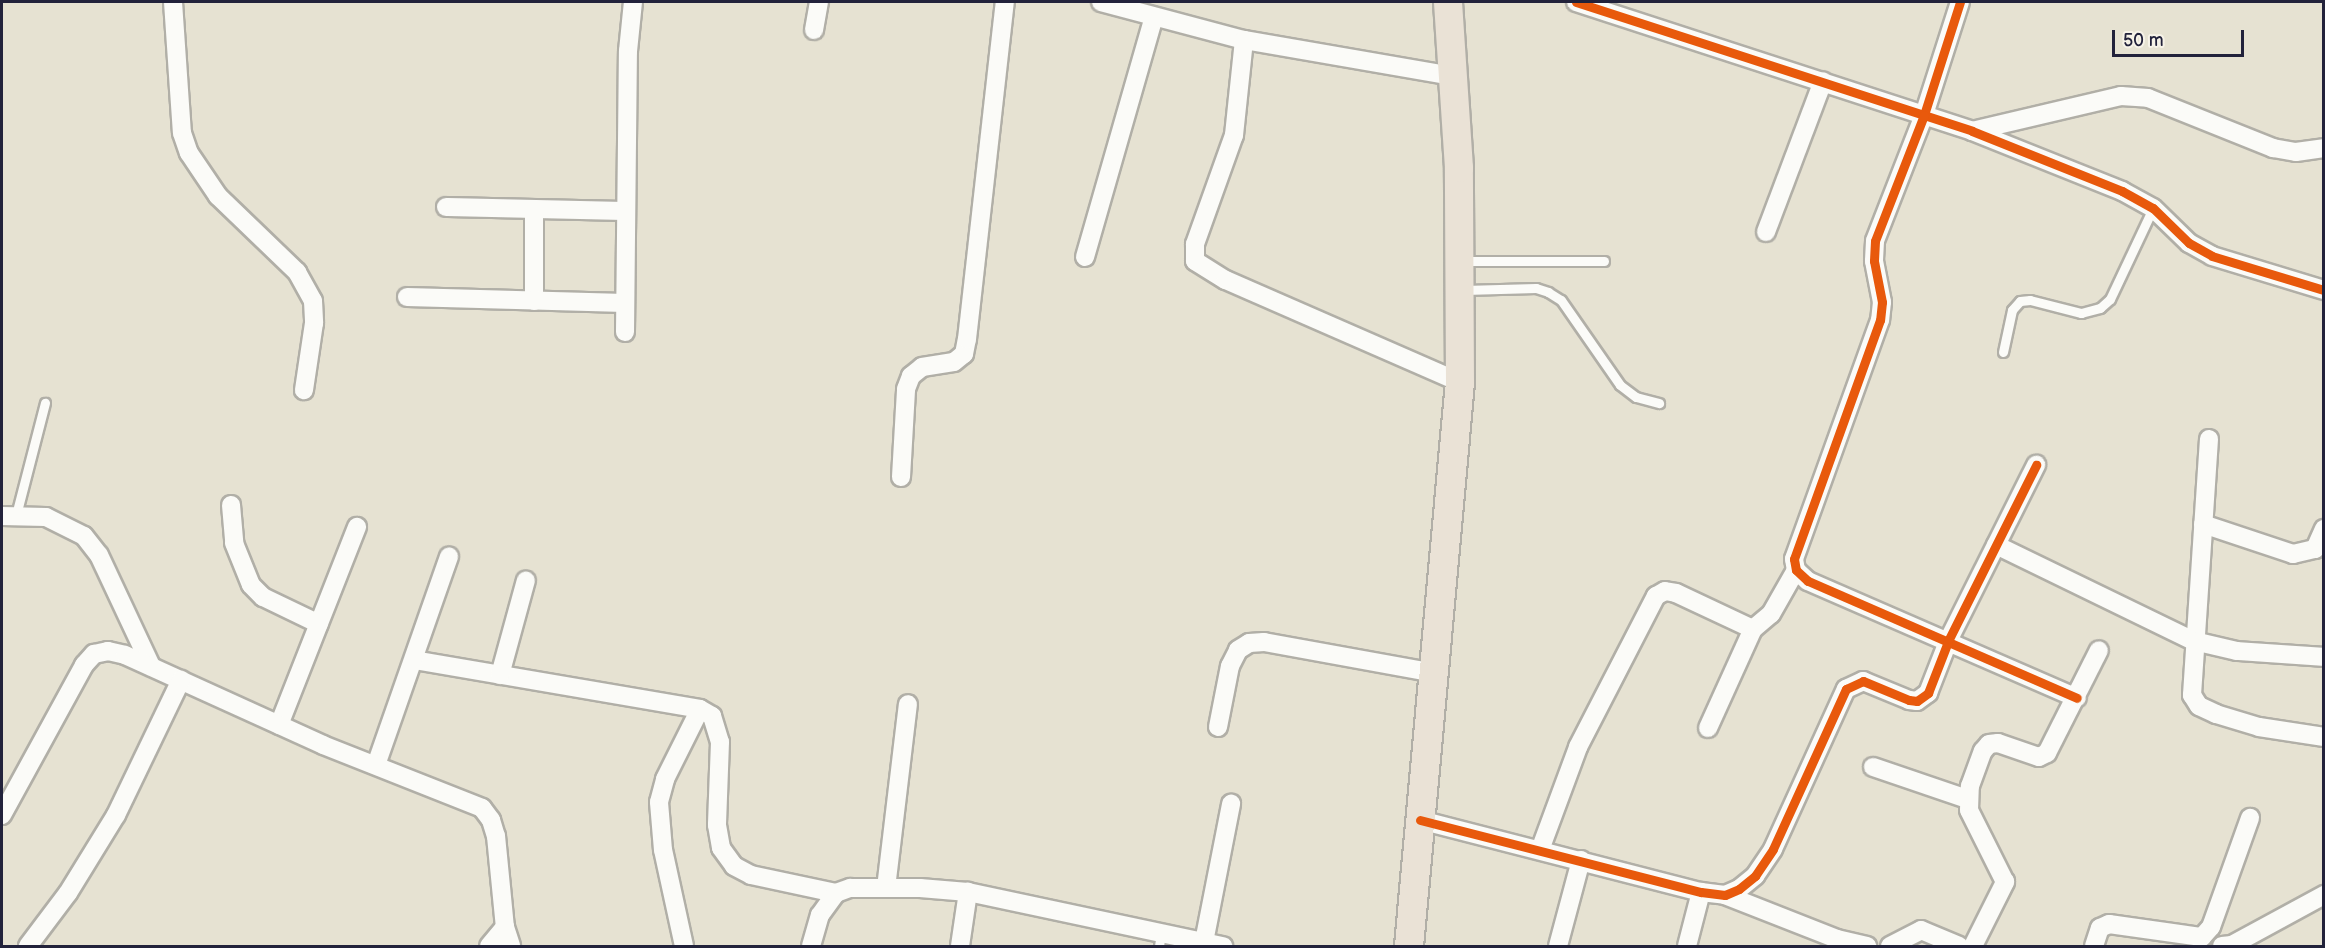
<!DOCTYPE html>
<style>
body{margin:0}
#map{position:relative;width:2325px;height:948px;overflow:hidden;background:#e6e2d2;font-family:"Balsamiq Sans",sans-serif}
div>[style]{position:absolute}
.roads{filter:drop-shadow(2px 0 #b1afa7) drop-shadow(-2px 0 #b1afa7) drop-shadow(0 2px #b1afa7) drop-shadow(0 -2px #b1afa7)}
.service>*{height:9px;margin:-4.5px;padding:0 4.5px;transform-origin:4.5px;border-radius:4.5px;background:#fbfbf8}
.minor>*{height:18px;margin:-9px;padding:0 9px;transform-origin:9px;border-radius:9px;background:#fbfbf8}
.trunk>*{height:28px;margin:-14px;padding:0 14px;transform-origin:14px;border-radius:14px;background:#eae2d6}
.cycleway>*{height:9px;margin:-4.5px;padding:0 4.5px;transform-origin:4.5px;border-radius:4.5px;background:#e8590c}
span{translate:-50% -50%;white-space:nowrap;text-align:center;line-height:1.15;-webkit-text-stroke:4.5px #f7f3e8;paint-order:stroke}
.frame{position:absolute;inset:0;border:3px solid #22223b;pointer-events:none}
.scale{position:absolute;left:2112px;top:30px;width:132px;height:27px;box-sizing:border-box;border:3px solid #22223b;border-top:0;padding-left:8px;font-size:18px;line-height:21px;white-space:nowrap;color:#22223b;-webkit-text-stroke:4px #f7f3e8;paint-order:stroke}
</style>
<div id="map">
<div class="roads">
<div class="service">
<i style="left:1463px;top:261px;width:141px"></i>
<i style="left:1464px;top:290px;width:72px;rotate:-1.6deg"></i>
<i style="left:1536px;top:288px;width:13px;rotate:18deg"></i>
<i style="left:1548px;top:292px;width:15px;rotate:32deg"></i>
<i style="left:1561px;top:300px;width:103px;rotate:55.2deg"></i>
<i style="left:1620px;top:385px;width:20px;rotate:37deg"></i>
<i style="left:1636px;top:397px;width:24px;rotate:15deg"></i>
<i style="left:2003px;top:352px;width:43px;rotate:-77.9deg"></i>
<i style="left:2012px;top:310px;width:12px;rotate:-48deg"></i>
<i style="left:2020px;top:301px;width:10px;rotate:-6deg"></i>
<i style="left:2030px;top:300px;width:53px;rotate:14.3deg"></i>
<i style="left:2081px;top:313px;width:20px;rotate:-15deg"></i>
<i style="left:2100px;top:308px;width:13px;rotate:-42deg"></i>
<i style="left:2110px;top:299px;width:101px;rotate:-64.7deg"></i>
<i style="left:16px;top:515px;width:116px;rotate:-75.5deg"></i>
<i style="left:1159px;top:946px;width:13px;rotate:-81deg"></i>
</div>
<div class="minor">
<i style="left:173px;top:2px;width:131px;rotate:86.1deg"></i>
<i style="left:182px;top:133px;width:21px;rotate:71deg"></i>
<i style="left:189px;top:153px;width:52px;rotate:56deg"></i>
<i style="left:218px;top:196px;width:110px;rotate:43.9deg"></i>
<i style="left:297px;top:272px;width:33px;rotate:61deg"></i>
<i style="left:313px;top:301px;width:22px;rotate:87deg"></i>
<i style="left:314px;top:323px;width:68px;rotate:98.5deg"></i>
<i style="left:1101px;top:2px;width:148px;rotate:14.9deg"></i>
<i style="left:1244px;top:40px;width:212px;rotate:9.8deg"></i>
<i style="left:1576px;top:2px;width:416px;rotate:18deg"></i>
<i style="left:1972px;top:131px;width:162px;rotate:21.8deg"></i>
<i style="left:2122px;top:191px;width:35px;rotate:29deg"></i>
<i style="left:2153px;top:208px;width:50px;rotate:44.2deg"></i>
<i style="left:2189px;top:243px;width:26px;rotate:29deg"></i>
<i style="left:2212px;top:256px;width:117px;rotate:16.9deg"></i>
<i style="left:1960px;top:2px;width:119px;rotate:107.7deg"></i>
<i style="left:1924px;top:115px;width:135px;rotate:111.3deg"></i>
<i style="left:1875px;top:241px;width:20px;rotate:93deg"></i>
<i style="left:1874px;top:261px;width:42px;rotate:79deg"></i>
<i style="left:1882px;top:302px;width:18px;rotate:96deg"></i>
<i style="left:1880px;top:320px;width:254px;rotate:109.8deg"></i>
<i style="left:1794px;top:559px;width:11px;rotate:80deg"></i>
<i style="left:1796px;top:570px;width:16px;rotate:43deg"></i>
<i style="left:1808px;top:581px;width:293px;rotate:23.5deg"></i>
<i style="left:814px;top:30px;width:28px;rotate:-80deg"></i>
<i style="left:1244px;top:40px;width:96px;rotate:96deg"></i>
<i style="left:1234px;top:135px;width:116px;rotate:109.7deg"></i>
<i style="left:1195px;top:244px;width:17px;rotate:90deg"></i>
<i style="left:1195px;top:261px;width:36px;rotate:32deg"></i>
<i style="left:1226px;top:280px;width:255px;rotate:23.6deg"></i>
<i style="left:1972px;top:131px;width:153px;rotate:-13.2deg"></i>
<i style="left:2121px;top:96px;width:27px;rotate:4deg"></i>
<i style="left:2148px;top:98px;width:135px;rotate:21.8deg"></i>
<i style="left:2273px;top:148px;width:23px;rotate:10deg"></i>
<i style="left:2296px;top:152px;width:28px;rotate:-8deg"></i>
<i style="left:446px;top:207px;width:180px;rotate:1.3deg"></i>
<i style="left:534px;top:212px;width:89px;rotate:90deg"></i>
<i style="left:1766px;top:232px;width:161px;rotate:-69.3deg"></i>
<i style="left:1085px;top:257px;width:250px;rotate:-74deg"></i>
<i style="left:407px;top:297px;width:218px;rotate:1.6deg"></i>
<i style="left:625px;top:332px;width:281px;rotate:-89.4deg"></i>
<i style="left:628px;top:51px;width:49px;rotate:-84.2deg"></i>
<i style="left:2209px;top:439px;width:257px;rotate:93.8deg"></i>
<i style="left:2192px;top:695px;width:13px;rotate:58deg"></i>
<i style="left:2199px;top:706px;width:19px;rotate:25deg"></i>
<i style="left:2216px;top:714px;width:45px;rotate:16.8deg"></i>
<i style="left:2259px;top:727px;width:66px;rotate:8.7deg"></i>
<i style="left:901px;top:477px;width:88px;rotate:-86.7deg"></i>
<i style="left:906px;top:389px;width:14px;rotate:-69deg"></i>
<i style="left:911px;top:376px;width:14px;rotate:-39deg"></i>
<i style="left:922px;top:367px;width:32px;rotate:-9deg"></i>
<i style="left:954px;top:362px;width:13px;rotate:-39deg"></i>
<i style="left:964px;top:354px;width:15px;rotate:-79deg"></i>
<i style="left:967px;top:339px;width:339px;rotate:-83.6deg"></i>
<i style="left:231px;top:505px;width:38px;rotate:85deg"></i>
<i style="left:234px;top:543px;width:45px;rotate:68deg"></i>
<i style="left:251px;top:585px;width:17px;rotate:45deg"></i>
<i style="left:263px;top:597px;width:62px;rotate:25.7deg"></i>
<i style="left:2px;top:516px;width:44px;rotate:1.3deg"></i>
<i style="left:46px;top:517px;width:42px;rotate:26.6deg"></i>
<i style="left:84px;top:536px;width:24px;rotate:52deg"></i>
<i style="left:99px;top:555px;width:123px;rotate:64.9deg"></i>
<i style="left:2203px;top:524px;width:95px;rotate:18.4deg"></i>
<i style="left:2293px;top:554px;width:23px;rotate:-13deg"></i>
<i style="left:2315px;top:549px;width:22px;rotate:-66deg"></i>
<i style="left:1996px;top:545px;width:220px;rotate:25.9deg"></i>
<i style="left:2194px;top:641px;width:44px;rotate:13.1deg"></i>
<i style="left:2237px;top:651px;width:87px;rotate:3.9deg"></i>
<i style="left:414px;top:660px;width:290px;rotate:9.7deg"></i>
<i style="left:700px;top:709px;width:14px;rotate:30deg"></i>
<i style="left:712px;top:716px;width:27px;rotate:73deg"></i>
<i style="left:720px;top:742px;width:83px;rotate:92.1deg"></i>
<i style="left:717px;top:825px;width:23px;rotate:80deg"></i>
<i style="left:721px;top:848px;width:22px;rotate:54deg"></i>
<i style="left:734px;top:866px;width:19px;rotate:28deg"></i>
<i style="left:751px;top:875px;width:87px;rotate:12deg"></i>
<i style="left:500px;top:675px;width:98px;rotate:-74.7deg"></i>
<i style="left:279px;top:725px;width:213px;rotate:-68.5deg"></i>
<i style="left:1218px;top:727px;width:62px;rotate:-78.9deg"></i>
<i style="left:1230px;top:666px;width:18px;rotate:-63deg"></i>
<i style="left:1238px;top:650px;width:13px;rotate:-32deg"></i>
<i style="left:1249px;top:643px;width:15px;rotate:-4deg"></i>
<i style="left:1264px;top:642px;width:173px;rotate:10.3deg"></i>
<i style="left:1708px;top:728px;width:109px;rotate:-65.6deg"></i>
<i style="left:376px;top:765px;width:221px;rotate:-70.7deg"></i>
<i style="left:1873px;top:767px;width:99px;rotate:18.8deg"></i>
<i style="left:2px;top:815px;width:171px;rotate:-61.3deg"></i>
<i style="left:84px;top:665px;width:15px;rotate:-48deg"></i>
<i style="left:94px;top:654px;width:14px;rotate:-12deg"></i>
<i style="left:108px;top:651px;width:17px;rotate:13deg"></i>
<i style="left:125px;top:655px;width:217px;rotate:24.4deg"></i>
<i style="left:323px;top:745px;width:171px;rotate:21.6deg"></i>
<i style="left:482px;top:808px;width:15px;rotate:53deg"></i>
<i style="left:491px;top:820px;width:17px;rotate:73deg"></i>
<i style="left:496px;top:836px;width:91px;rotate:84.4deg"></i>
<i style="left:505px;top:927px;width:20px;rotate:72deg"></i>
<i style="left:1420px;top:820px;width:290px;rotate:14.4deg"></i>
<i style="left:1701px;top:892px;width:24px;rotate:7deg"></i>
<i style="left:1725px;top:895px;width:15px;rotate:-23deg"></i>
<i style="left:1739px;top:889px;width:21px;rotate:-39deg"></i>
<i style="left:1755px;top:876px;width:32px;rotate:-56deg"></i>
<i style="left:1773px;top:849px;width:176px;rotate:-65.5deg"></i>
<i style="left:1846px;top:689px;width:19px;rotate:-25deg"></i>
<i style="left:1863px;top:681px;width:50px;rotate:22.4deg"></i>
<i style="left:1909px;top:700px;width:8px;rotate:7deg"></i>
<i style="left:1917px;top:701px;width:14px;rotate:-36deg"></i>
<i style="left:1928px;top:693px;width:58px;rotate:-68.7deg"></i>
<i style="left:1949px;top:639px;width:195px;rotate:-63.4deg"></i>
<i style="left:1540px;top:850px;width:110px;rotate:-69.7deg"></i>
<i style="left:1578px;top:747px;width:170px;rotate:-62.7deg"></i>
<i style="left:1656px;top:596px;width:10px;rotate:-29deg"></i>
<i style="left:1665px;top:591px;width:11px;rotate:10deg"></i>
<i style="left:1676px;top:593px;width:85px;rotate:25.1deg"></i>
<i style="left:1753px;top:629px;width:23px;rotate:-40deg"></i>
<i style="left:1771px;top:614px;width:51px;rotate:-60.4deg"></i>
<i style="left:886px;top:888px;width:185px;rotate:-83.2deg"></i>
<i style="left:1725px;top:895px;width:120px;rotate:21.4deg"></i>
<i style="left:1837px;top:939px;width:31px;rotate:13deg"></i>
<i style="left:1204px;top:942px;width:141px;rotate:-78.9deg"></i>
<i style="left:28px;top:946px;width:66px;rotate:-53deg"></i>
<i style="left:68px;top:893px;width:92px;rotate:-58.4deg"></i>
<i style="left:116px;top:815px;width:150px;rotate:-64.3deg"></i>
<i style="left:489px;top:946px;width:25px;rotate:-50deg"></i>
<i style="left:684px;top:946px;width:98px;rotate:-102.3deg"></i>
<i style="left:663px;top:850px;width:48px;rotate:-94.8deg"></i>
<i style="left:659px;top:802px;width:24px;rotate:-75deg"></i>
<i style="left:665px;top:779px;width:78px;rotate:-63.4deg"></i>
<i style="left:811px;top:946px;width:32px;rotate:-74deg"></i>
<i style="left:820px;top:915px;width:27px;rotate:-54deg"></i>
<i style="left:836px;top:893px;width:15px;rotate:-20deg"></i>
<i style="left:850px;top:888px;width:70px"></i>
<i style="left:920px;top:888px;width:48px;rotate:4.8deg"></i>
<i style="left:968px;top:892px;width:261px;rotate:12deg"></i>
<i style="left:960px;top:946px;width:55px;rotate:-81.6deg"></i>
<i style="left:1558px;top:946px;width:89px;rotate:-75deg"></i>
<i style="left:1687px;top:946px;width:56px;rotate:-75.5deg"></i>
<i style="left:1890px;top:946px;width:35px;rotate:-27deg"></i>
<i style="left:1921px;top:930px;width:41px;rotate:22.8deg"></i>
<i style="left:1973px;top:946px;width:72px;rotate:-63.4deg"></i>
<i style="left:2005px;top:882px;width:80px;rotate:-116.6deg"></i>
<i style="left:1969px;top:810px;width:24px;rotate:-88deg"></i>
<i style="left:1970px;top:786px;width:37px;rotate:-70deg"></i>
<i style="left:1983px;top:751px;width:9px;rotate:-49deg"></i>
<i style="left:1989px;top:744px;width:9px;rotate:-6deg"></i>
<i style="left:1998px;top:743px;width:43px;rotate:18.9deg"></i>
<i style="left:2039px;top:757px;width:9px;rotate:-27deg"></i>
<i style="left:2047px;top:753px;width:115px;rotate:-63.2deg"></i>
<i style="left:2094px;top:946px;width:19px;rotate:-72deg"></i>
<i style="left:2100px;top:928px;width:10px;rotate:-24deg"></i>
<i style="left:2109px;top:924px;width:94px;rotate:8deg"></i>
<i style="left:2202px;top:937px;width:13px;rotate:-48deg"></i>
<i style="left:2211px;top:927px;width:116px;rotate:-70.3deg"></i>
<i style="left:2222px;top:946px;width:10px;rotate:-6deg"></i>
<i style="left:2232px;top:945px;width:105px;rotate:-28.5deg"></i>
</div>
<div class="trunk">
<i style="left:1409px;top:946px;width:566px;rotate:-84.83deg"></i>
<i style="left:1460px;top:382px;width:214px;rotate:-90.3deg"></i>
<i style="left:1459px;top:168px;width:166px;rotate:-93.8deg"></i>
</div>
</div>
<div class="cycleway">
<i style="left:1576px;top:2px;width:416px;rotate:18deg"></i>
<i style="left:1972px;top:131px;width:162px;rotate:21.8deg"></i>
<i style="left:2122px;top:191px;width:35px;rotate:29deg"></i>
<i style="left:2153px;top:208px;width:50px;rotate:44.2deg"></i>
<i style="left:2189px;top:243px;width:26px;rotate:29deg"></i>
<i style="left:2212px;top:256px;width:117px;rotate:16.9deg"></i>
<i style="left:1960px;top:2px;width:119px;rotate:107.7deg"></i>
<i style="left:1924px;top:115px;width:135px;rotate:111.3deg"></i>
<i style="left:1875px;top:241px;width:20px;rotate:93deg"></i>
<i style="left:1874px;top:261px;width:42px;rotate:79deg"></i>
<i style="left:1882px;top:302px;width:18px;rotate:96deg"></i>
<i style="left:1880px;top:320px;width:254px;rotate:109.8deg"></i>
<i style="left:1794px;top:559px;width:11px;rotate:80deg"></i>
<i style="left:1796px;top:570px;width:16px;rotate:43deg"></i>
<i style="left:1808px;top:581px;width:293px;rotate:23.5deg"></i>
<i style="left:1420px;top:820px;width:290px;rotate:14.4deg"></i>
<i style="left:1701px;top:892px;width:24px;rotate:7deg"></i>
<i style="left:1725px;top:895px;width:15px;rotate:-23deg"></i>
<i style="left:1739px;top:889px;width:21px;rotate:-39deg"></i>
<i style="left:1755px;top:876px;width:32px;rotate:-56deg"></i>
<i style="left:1773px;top:849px;width:176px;rotate:-65.5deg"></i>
<i style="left:1846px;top:689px;width:19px;rotate:-25deg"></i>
<i style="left:1863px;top:681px;width:50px;rotate:22.4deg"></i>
<i style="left:1909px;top:700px;width:8px;rotate:7deg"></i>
<i style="left:1917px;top:701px;width:14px;rotate:-36deg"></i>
<i style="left:1928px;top:693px;width:58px;rotate:-68.7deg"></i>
<i style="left:1949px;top:639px;width:195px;rotate:-63.4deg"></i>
</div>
<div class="frame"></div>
<div class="scale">50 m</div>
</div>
